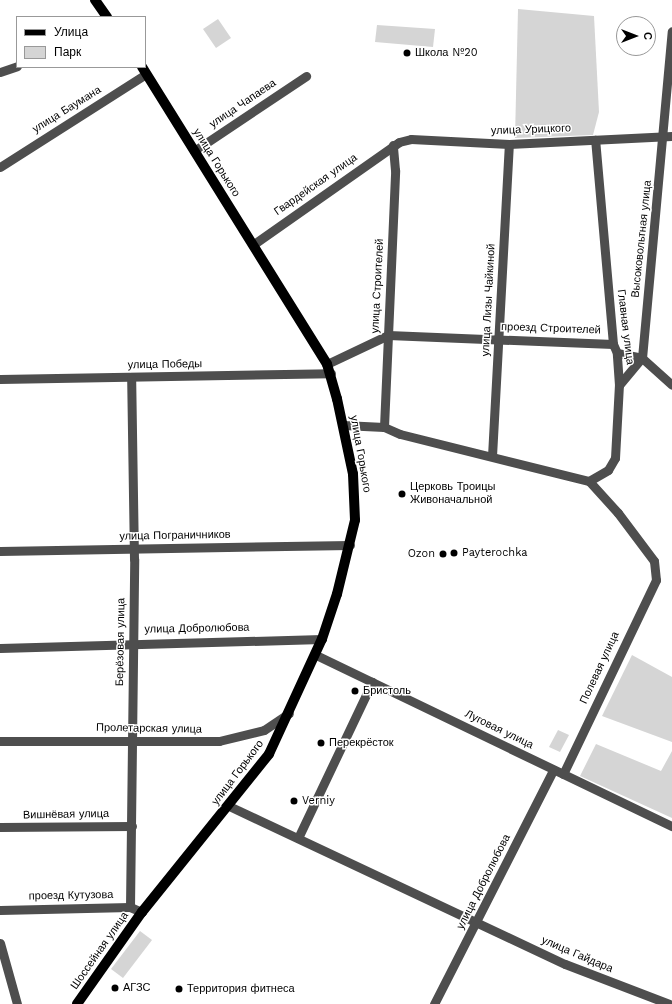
<!DOCTYPE html>
<meta charset="utf-8">
<style>
body{margin:0}
#map{position:relative;width:672px;height:1004px;overflow:hidden;background:#fff;font-family:"Work Sans",sans-serif}
div>[style]{position:absolute}
.green>*{inset:0;background:#d5d5d5}
.minor>*{height:9px;margin:-4.5px;padding:0 4.5px;transform-origin:4.5px;border-radius:4.5px;background:#4e4e4e}
.major>*{height:10px;margin:-5px;padding:0 5px;transform-origin:5px;border-radius:5px;background:#000}
.dots>*{width:11px;height:11px;translate:-50% -50%;box-sizing:border-box;border:2px solid #fff;border-radius:50%}
span{translate:-50% -50%;white-space:nowrap;text-align:center;line-height:1.15;-webkit-text-stroke:3px #fff;paint-order:stroke}
.poi-label{font-size:11px;color:#000}
.left{translate:0 -50%;text-align:left}
.right{translate:-100% -50%;text-align:right}
.street-label{font-size:11px;color:#000}
.legend{position:absolute;left:16px;top:16px;width:130px;height:52px;box-sizing:border-box;background:#fff;border:1px solid #999;margin:0;padding:5px 7px;list-style:none;font-size:12px;color:#000}
.legend li{display:flex;align-items:center;gap:8px;height:20px}
.legend b{width:20px;border:1px solid #999}
.north{position:absolute;left:616px;top:16px;width:40px;height:40px;box-sizing:border-box;background:#fff;border:1px solid #999;border-radius:50%;rotate:90deg;font-size:11px;font-weight:700;line-height:16px;text-align:center;color:#000}
.north::after{content:'';display:block;margin:auto;width:14px;height:18px;background:#000;clip-path:polygon(50% 0,100% 100%,50% 72%,0 100%)}
</style>
<div id="map">
<div class="green">
<i style="clip-path:polygon(518px 9px,594px 16px,599px 112px,593px 135px,515px 138px)"></i>
<i style="clip-path:polygon(218px 19px,231px 38px,216px 48px,203px 29px)"></i>
<i style="clip-path:polygon(377px 25px,435px 29px,433px 47px,375px 42px)"></i>
<i style="clip-path:polygon(632px 655px,672px 677px,672px 742px,602px 716px)"></i>
<i style="clip-path:polygon(558px 730px,569px 735px,560px 752px,549px 747px)"></i>
<i style="clip-path:polygon(596px 744px,661px 771px,672px 751px,672px 818px,580px 776px)"></i>
<i style="clip-path:polygon(140px 931px,152px 940px,123px 978px,111px 969px)"></i>
</div>
<div class="minor">
<i style="left:0;top:72px;width:18px;rotate:-19deg"></i>
<i style="left:194px;top:151px;width:135px;rotate:-33.8deg"></i>
<i style="left:0;top:167px;width:173px;rotate:-32.5deg"></i>
<i style="left:254px;top:244px;width:177px;rotate:-35.1deg"></i>
<i style="left:399px;top:142px;width:12px;rotate:-14deg"></i>
<i style="left:411px;top:139px;width:98px;rotate:2.9deg"></i>
<i style="left:509px;top:144px;width:163px;rotate:-2.8deg"></i>
<i style="left:617px;top:353px;width:25px;rotate:11deg"></i>
<i style="left:642px;top:358px;width:40px;rotate:42deg"></i>
<i style="left:327px;top:364px;width:68px;rotate:-25.4deg"></i>
<i style="left:388px;top:335px;width:225px;rotate:2.3deg"></i>
<i style="left:0;top:379px;width:331px;rotate:-1deg"></i>
<i style="left:619px;top:385px;width:35px;rotate:-50deg"></i>
<i style="left:642px;top:358px;width:328px;rotate:-84.8deg"></i>
<i style="left:343px;top:425px;width:41px;rotate:2.8deg"></i>
<i style="left:384px;top:427px;width:17px;rotate:24deg"></i>
<i style="left:400px;top:434px;width:195px;rotate:14deg"></i>
<i style="left:589px;top:481px;width:43px;rotate:47.8deg"></i>
<i style="left:618px;top:513px;width:60px;rotate:53.1deg"></i>
<i style="left:654px;top:561px;width:19px;rotate:84deg"></i>
<i style="left:656px;top:580px;width:215px;rotate:115.6deg"></i>
<i style="left:384px;top:427px;width:257px;rotate:-87.5deg"></i>
<i style="left:395px;top:170px;width:25px;rotate:-95deg"></i>
<i style="left:492px;top:456px;width:312px;rotate:-86.9deg"></i>
<i style="left:589px;top:481px;width:22px;rotate:-30deg"></i>
<i style="left:608px;top:470px;width:14px;rotate:-60deg"></i>
<i style="left:615px;top:458px;width:73px;rotate:-86.9deg"></i>
<i style="left:619px;top:385px;width:32px;rotate:-94deg"></i>
<i style="left:617px;top:353px;width:10px;rotate:-114deg"></i>
<i style="left:613px;top:344px;width:205px;rotate:-95deg"></i>
<i style="left:0;top:551px;width:350px;rotate:-1deg"></i>
<i style="left:0;top:648px;width:322px;rotate:-1.6deg"></i>
<i style="left:316px;top:655px;width:395px;rotate:25.7deg"></i>
<i style="left:0;top:741px;width:219px"></i>
<i style="left:219px;top:741px;width:46px;rotate:-13.7deg"></i>
<i style="left:264px;top:730px;width:30px;rotate:-34deg"></i>
<i style="left:229px;top:806px;width:371px;rotate:25.2deg"></i>
<i style="left:565px;top:964px;width:111px;rotate:21deg"></i>
<i style="left:0;top:827px;width:132px;rotate:-0.4deg"></i>
<i style="left:298px;top:838px;width:173px;rotate:-64.6deg"></i>
<i style="left:130px;top:907px;width:348px;rotate:-89.3deg"></i>
<i style="left:134px;top:559px;width:181px;rotate:-90.9deg"></i>
<i style="left:0;top:910px;width:130px;rotate:-1.3deg"></i>
<i style="left:130px;top:907px;width:13px;rotate:23deg"></i>
<i style="left:0;top:943px;width:63px;rotate:74.4deg"></i>
<i style="left:434px;top:1004px;width:263px;rotate:-63deg"></i>
</div>
<div class="major">
<i style="left:95px;top:0;width:21px;rotate:55deg"></i>
<i style="left:77px;top:1004px;width:113px;rotate:-54.8deg"></i>
<i style="left:142px;top:912px;width:203px;rotate:-51.2deg"></i>
<i style="left:269px;top:754px;width:127px;rotate:-65.3deg"></i>
<i style="left:322px;top:639px;width:47px;rotate:-71.6deg"></i>
<i style="left:337px;top:594px;width:76px;rotate:-76.3deg"></i>
<i style="left:355px;top:520px;width:46px;rotate:-92.5deg"></i>
<i style="left:353px;top:474px;width:77px;rotate:-102deg"></i>
<i style="left:337px;top:399px;width:36px;rotate:-106deg"></i>
<i style="left:327px;top:364px;width:350px;rotate:-121.9deg"></i>
</div>
<div class="dots">
<i style="left:407px;top:53px;background:#000"></i>
<i style="left:402px;top:494px;background:#000"></i>
<i style="left:454px;top:553px;background:#000"></i>
<i style="left:443px;top:554px;background:#000"></i>
<i style="left:355px;top:691px;background:#000"></i>
<i style="left:321px;top:743px;background:#000"></i>
<i style="left:294px;top:801px;background:#000"></i>
<i style="left:115px;top:988px;background:#000"></i>
<i style="left:179px;top:989px;background:#000"></i>
</div>
<div class="poi-label">
<span class="left" style="left:415px;top:53px">Школа №20</span>
<span class="left" style="left:410px;top:494px">Церковь Троицы<br>Живоначальной</span>
<span class="left" style="left:462px;top:553px">Payterochka</span>
<span class="right" style="left:435px;top:554px">Ozon</span>
<span class="left" style="left:363px;top:691px">Бристоль</span>
<span class="left" style="left:329px;top:743px">Перекрёсток</span>
<span class="left" style="left:302px;top:801px">Verniy</span>
<span class="left" style="left:123px;top:988px">АГЗС</span>
<span class="left" style="left:187px;top:989px">Территория фитнеса</span>
</div>
<div class="street-label">
<span style="left:243px;top:104px;rotate:-34deg">улица Чапаева</span>
<span style="left:67px;top:110px;rotate:-32deg">улица Баумана</span>
<span style="left:531px;top:130px;rotate:-2deg">улица Урицкого</span>
<span style="left:216px;top:163px;rotate:58deg">улица Горького</span>
<span style="left:316px;top:185px;rotate:-35deg">Гвардейская улица</span>
<span style="left:642px;top:239px;rotate:-84deg">Высоковольтная улица</span>
<span style="left:378px;top:286px;rotate:-87deg">улица Строителей</span>
<span style="left:489px;top:300px;rotate:-87deg">улица Лизы Чайкиной</span>
<span style="left:625px;top:327px;rotate:83deg">Главная улица</span>
<span style="left:551px;top:329px;rotate:2deg">проезд Строителей</span>
<span style="left:165px;top:365px;rotate:-1deg">улица Победы</span>
<span style="left:360px;top:454px;rotate:80deg">улица Горького</span>
<span style="left:175px;top:536px;rotate:-1deg">улица Пограничников</span>
<span style="left:197px;top:629px;rotate:-1deg">улица Добролюбова</span>
<span style="left:121px;top:642px;rotate:-89deg">Берёзовая улица</span>
<span style="left:600px;top:668px;rotate:-65deg">Полевая улица</span>
<span style="left:149px;top:729px;rotate:1deg">Пролетарская улица</span>
<span style="left:499px;top:730px;rotate:26deg">Луговая улица</span>
<span style="left:238px;top:773px;rotate:-53deg">улица Горького</span>
<span style="left:66px;top:815px;rotate:-1deg">Вишнёвая улица</span>
<span style="left:484px;top:882px;rotate:-63deg">улица Добролюбова</span>
<span style="left:71px;top:896px;rotate:-1deg">проезд Кутузова</span>
<span style="left:100px;top:951px;rotate:-55deg">Шоссейная улица</span>
<span style="left:577px;top:955px;rotate:23deg">улица Гайдара</span>
</div>
<ul class="legend">
<li><b style="height:5px;background:#000"></b>Улица</li>
<li><b style="height:11px;background:#d5d5d5"></b>Парк</li>
</ul>
<div class="north">С</div>
</div>
